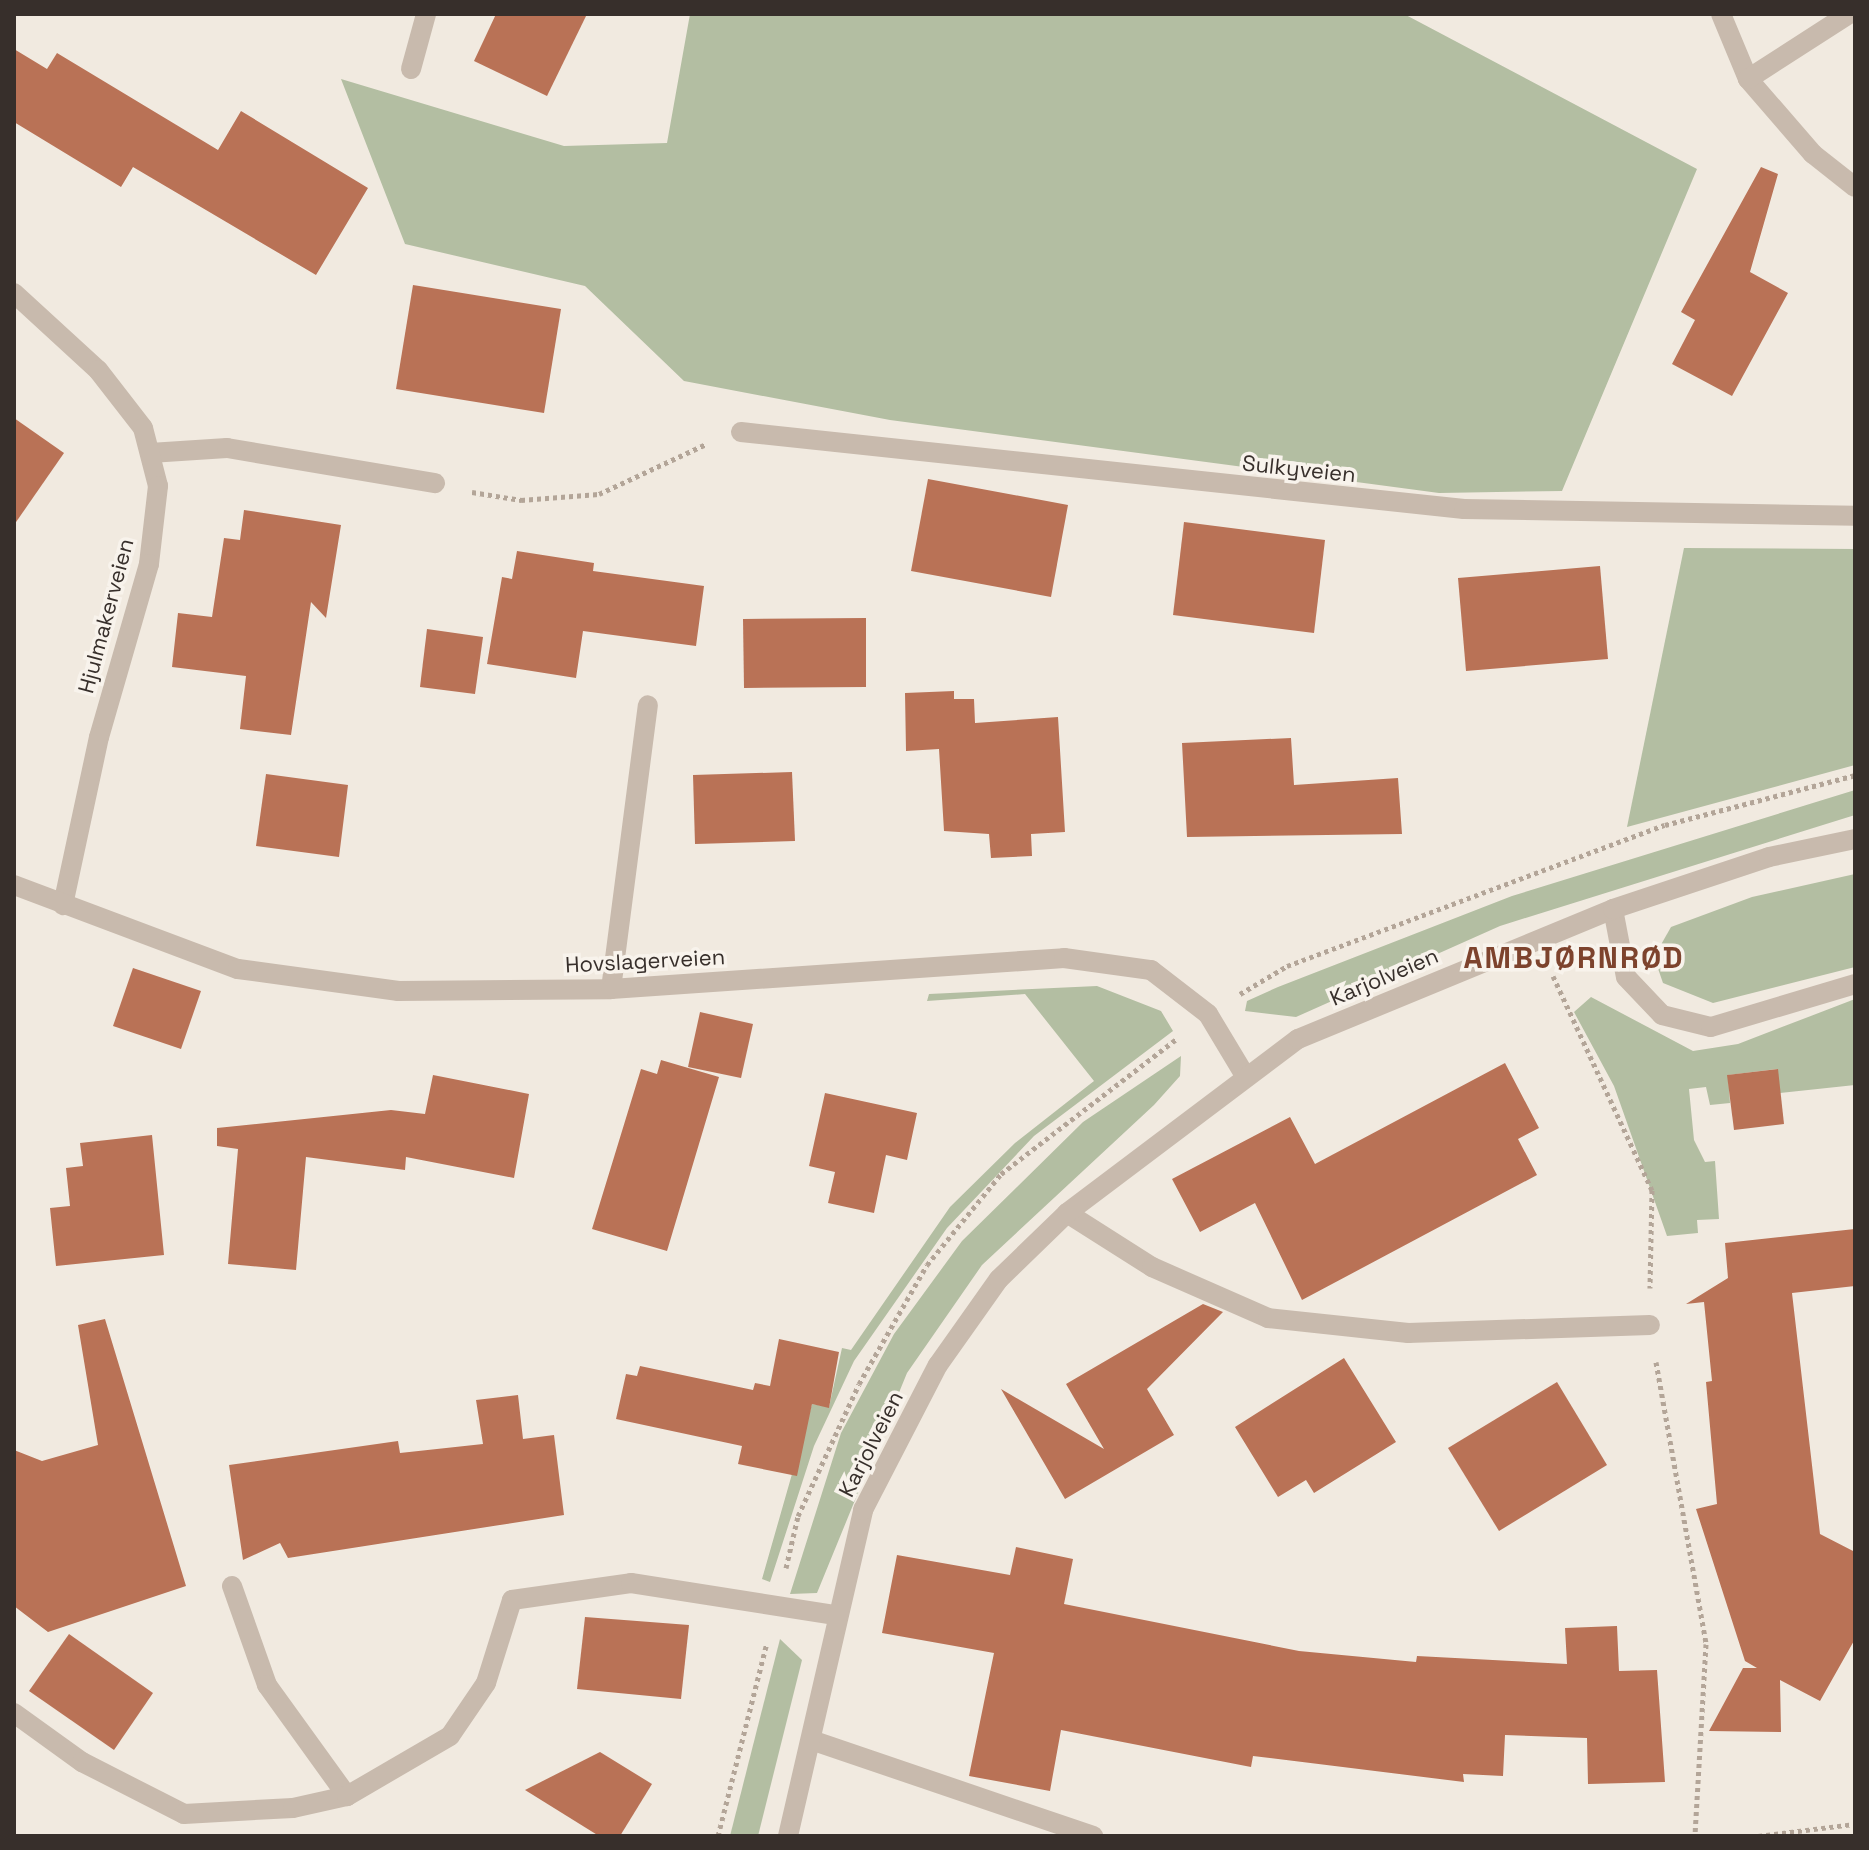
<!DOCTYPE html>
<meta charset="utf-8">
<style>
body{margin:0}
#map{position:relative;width:1869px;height:1850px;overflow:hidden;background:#f1eae0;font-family:"Space Grotesk",sans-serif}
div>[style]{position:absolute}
.green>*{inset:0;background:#b3bea2}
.building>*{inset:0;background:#b97256}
.path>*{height:5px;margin-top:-2.5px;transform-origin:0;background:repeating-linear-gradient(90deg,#b3a598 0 4px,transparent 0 8px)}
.lane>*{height:20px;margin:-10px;padding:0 10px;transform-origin:10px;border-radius:10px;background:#c8baad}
.street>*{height:20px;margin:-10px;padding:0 10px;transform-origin:10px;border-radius:10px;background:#c8baad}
span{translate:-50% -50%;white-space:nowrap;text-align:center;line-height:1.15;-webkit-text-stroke:7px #f8f3ec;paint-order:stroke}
.street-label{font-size:22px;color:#372f2b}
.district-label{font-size:30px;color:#7d432d;font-weight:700;letter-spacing:2px}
.frame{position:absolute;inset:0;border:16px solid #372f2b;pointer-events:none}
</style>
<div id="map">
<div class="green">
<i style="clip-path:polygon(690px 14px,1404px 14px,1697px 169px,1562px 491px,1439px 493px,890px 420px,684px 381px,585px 286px,405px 244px,341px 79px,564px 146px,667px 143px)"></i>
<i style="clip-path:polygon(1684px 548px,1855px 549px,1855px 765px,1627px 827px)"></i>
<i style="clip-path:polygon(1855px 790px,1855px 815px,1500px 926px,1296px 1017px,1245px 1011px,1247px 1001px,1278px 987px,1512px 896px)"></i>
<i style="clip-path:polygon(1855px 874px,1855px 967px,1713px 1003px,1663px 983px,1654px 957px,1671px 927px,1752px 897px)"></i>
<i style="clip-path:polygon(1097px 986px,1161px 1011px,1173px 1031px,1034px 1136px,947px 1228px,854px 1361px,814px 1446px,770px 1582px,762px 1579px,812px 1404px,829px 1407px,842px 1348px,851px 1350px,950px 1207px,1015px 1143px,1094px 1081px,1025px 994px,927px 1001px,929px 994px)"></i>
<i style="clip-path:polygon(1591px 997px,1693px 1051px,1738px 1044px,1855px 999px,1855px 1085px,1780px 1093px,1777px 1069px,1728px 1075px,1730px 1103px,1710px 1105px,1706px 1087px,1689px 1089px,1694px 1140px,1705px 1162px,1715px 1161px,1719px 1219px,1697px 1220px,1698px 1233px,1667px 1236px,1614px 1086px,1574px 1012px)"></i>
<i style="clip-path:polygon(1181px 1056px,1180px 1076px,1154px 1105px,982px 1265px,907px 1373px,817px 1593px,790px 1594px,841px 1433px,894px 1334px,962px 1241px,1083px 1122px)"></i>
<i style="clip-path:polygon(780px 1639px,802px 1660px,758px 1836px,730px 1836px)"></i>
</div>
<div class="building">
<i style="clip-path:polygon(496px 14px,587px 14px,547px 96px,474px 61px)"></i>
<i style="clip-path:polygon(14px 49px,47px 69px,57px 53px,218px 150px,241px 111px,368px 188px,316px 275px,133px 167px,121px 187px,14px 122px)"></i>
<i style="clip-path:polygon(1761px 167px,1778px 174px,1750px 272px,1788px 293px,1732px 396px,1672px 364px,1695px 320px,1681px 312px)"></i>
<i style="clip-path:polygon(413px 285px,561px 309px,544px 413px,396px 389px)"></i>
<i style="clip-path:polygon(14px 418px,64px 453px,14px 525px)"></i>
<i style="clip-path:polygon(928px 479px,1068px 505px,1051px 597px,911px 571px)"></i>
<i style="clip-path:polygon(244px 510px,341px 525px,326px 618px,311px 602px,291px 735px,240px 729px,246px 676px,172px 667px,178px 613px,212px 617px,224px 538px,240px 540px)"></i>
<i style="clip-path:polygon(1184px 522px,1325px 540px,1314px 633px,1173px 615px)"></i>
<i style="clip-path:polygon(517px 551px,594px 563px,593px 571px,704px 586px,696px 646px,583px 631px,576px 678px,487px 664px,502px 577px,512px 579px)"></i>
<i style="clip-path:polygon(1600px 566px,1608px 659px,1466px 671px,1458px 578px)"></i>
<i style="clip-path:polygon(866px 618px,866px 687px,744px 688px,743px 619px)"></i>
<i style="clip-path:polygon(427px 629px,483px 637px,475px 694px,420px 687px)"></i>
<i style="clip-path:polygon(954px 691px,954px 699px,974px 699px,975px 723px,1058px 717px,1065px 832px,1031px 834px,1032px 856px,991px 858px,989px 834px,944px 831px,939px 749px,906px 751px,905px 693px)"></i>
<i style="clip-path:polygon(1291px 738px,1294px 785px,1398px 778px,1402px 834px,1187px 837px,1182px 743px)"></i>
<i style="clip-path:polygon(792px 772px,795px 841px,695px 844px,693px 775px)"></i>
<i style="clip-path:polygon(266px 774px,348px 785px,339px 857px,256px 846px)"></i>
<i style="clip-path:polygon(133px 968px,201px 991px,181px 1049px,113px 1026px)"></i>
<i style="clip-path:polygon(700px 1012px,753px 1024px,741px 1078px,688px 1067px)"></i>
<i style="clip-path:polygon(661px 1060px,719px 1077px,667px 1251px,592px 1229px,641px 1069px,657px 1074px)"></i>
<i style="clip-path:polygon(1505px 1063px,1539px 1128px,1518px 1139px,1537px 1175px,1302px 1300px,1255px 1203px,1200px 1232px,1172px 1179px,1290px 1117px,1315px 1164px)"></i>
<i style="clip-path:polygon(1778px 1069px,1784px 1124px,1734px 1130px,1727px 1075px)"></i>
<i style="clip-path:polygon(433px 1075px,529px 1094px,514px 1178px,406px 1157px,405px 1170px,306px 1157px,296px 1270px,228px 1264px,238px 1149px,217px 1146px,217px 1128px,391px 1110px,425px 1114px)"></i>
<i style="clip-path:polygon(825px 1093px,917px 1113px,907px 1160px,886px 1155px,874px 1213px,828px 1203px,835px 1172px,809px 1166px)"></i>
<i style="clip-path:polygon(152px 1135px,164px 1255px,56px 1266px,50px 1208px,70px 1206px,66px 1168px,83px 1166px,80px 1143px)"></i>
<i style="clip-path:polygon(1855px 1229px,1855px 1286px,1792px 1293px,1820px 1534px,1855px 1552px,1855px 1639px,1820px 1701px,1780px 1680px,1781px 1732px,1709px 1731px,1743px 1668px,1757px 1668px,1745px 1661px,1696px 1509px,1717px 1504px,1706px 1382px,1712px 1381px,1704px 1302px,1686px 1304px,1728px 1278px,1725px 1243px)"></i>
<i style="clip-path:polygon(1203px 1304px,1223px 1312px,1147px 1389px,1174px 1435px,1065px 1499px,1001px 1389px,1104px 1449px,1066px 1384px)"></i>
<i style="clip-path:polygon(105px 1319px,186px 1586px,48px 1632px,14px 1606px,14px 1450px,42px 1461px,98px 1445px,78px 1325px)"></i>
<i style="clip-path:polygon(779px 1339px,839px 1352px,829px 1408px,812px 1404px,797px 1476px,738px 1464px,742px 1446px,616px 1419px,626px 1374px,637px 1376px,640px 1366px,753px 1390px,755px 1383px,770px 1386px)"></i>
<i style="clip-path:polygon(1344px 1358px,1396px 1442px,1314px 1493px,1306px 1480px,1278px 1497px,1235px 1427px)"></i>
<i style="clip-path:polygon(1557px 1382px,1607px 1465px,1499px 1531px,1448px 1448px)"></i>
<i style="clip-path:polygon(518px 1395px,523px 1439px,554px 1435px,564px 1515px,288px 1558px,280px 1543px,243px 1560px,229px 1465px,398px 1441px,400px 1453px,483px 1444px,476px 1400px)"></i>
<i style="clip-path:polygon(1016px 1547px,1073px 1559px,1064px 1604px,1299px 1651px,1416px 1662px,1417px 1656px,1567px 1664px,1565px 1628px,1617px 1626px,1619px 1671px,1657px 1670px,1665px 1782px,1588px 1784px,1587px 1738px,1505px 1735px,1503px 1776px,1463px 1774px,1464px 1782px,1253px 1756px,1251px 1767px,1061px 1730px,1050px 1791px,969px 1776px,994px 1653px,882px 1633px,897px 1555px,1010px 1575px)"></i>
<i style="clip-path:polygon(585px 1617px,689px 1625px,681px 1699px,577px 1689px)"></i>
<i style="clip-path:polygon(69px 1634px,153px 1693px,114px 1750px,29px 1691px)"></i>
<i style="clip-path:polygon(600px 1752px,652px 1784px,620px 1836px,599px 1836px,525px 1790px)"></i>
</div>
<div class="path">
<i style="left:472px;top:492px;width:50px;rotate:9.3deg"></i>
<i style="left:521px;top:500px;width:78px;rotate:-4.4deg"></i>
<i style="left:599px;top:494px;width:118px;rotate:-25deg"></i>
<i style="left:1553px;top:976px;width:236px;rotate:65.2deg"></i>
<i style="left:1652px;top:1190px;width:98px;rotate:91.2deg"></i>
<i style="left:1240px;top:994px;width:55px;rotate:-30.8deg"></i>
<i style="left:1287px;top:966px;width:403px;rotate:-20.5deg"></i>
<i style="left:1665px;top:825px;width:196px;rotate:-14.7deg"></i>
<i style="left:1656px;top:1362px;width:286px;rotate:79.9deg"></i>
<i style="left:1706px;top:1644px;width:192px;rotate:93.3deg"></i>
<i style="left:786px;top:1568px;width:53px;rotate:-77deg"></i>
<i style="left:798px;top:1516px;width:145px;rotate:-65.2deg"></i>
<i style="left:859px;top:1384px;width:137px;rotate:-60.3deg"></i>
<i style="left:927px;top:1265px;width:117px;rotate:-50.9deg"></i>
<i style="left:1001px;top:1174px;width:221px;rotate:-37.6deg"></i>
<i style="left:718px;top:1836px;width:199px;rotate:-75.8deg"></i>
<i style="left:1758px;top:1836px;width:98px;rotate:-7.1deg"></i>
</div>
<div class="lane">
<i style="left:411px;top:69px;width:57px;rotate:-74.7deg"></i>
<i style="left:150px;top:453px;width:77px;rotate:-3.7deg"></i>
<i style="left:227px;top:448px;width:211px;rotate:9.6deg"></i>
<i style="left:611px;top:989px;width:286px;rotate:-82.6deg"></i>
<i style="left:232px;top:1586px;width:105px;rotate:70.5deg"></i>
<i style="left:267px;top:1685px;width:137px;rotate:54.2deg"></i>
</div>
<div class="street">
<i style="left:1721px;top:14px;width:70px;rotate:67.4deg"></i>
<i style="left:1748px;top:79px;width:99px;rotate:49.1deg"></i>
<i style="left:1813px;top:154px;width:53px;rotate:38.2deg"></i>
<i style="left:1748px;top:79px;width:120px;rotate:-32.8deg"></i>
<i style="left:14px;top:293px;width:114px;rotate:42.5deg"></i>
<i style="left:98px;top:370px;width:73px;rotate:52.2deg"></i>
<i style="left:143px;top:428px;width:60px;rotate:75.5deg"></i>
<i style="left:158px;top:486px;width:79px;rotate:96.6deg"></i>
<i style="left:149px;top:564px;width:180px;rotate:106.1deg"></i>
<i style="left:99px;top:737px;width:172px;rotate:102.1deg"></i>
<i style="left:741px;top:432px;width:727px;rotate:6.08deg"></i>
<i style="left:1464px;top:509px;width:391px;rotate:1deg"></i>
<i style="left:14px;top:885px;width:239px;rotate:20.6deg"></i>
<i style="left:238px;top:969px;width:162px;rotate:7.8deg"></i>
<i style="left:398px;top:991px;width:213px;rotate:-0.5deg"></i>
<i style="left:611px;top:989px;width:454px;rotate:-3.9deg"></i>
<i style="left:1064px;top:958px;width:88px;rotate:7.9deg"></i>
<i style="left:1151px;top:970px;width:72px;rotate:37.7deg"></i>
<i style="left:1208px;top:1014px;width:70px;rotate:59deg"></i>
<i style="left:1613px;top:909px;width:69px;rotate:79.2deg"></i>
<i style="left:1626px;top:977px;width:52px;rotate:46.5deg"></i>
<i style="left:1662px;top:1015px;width:50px;rotate:13.8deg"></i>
<i style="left:1711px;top:1027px;width:150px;rotate:-16.6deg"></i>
<i style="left:1067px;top:1213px;width:101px;rotate:32.4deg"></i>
<i style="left:1152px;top:1267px;width:127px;rotate:23.7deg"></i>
<i style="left:1268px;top:1318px;width:141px;rotate:6.1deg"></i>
<i style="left:1408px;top:1333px;width:242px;rotate:-1.9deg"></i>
<i style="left:14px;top:1713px;width:84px;rotate:35.8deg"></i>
<i style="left:82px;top:1762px;width:114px;rotate:27deg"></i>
<i style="left:184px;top:1814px;width:109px;rotate:-3.2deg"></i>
<i style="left:293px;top:1808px;width:55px;rotate:-12.5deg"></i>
<i style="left:347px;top:1796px;width:119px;rotate:-30.2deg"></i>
<i style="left:450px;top:1736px;width:64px;rotate:-55.8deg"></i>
<i style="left:486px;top:1683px;width:87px;rotate:-72.6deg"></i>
<i style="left:512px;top:1600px;width:120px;rotate:-8.1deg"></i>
<i style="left:631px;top:1583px;width:207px;rotate:8.9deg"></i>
<i style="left:814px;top:1741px;width:295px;rotate:18.8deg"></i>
<i style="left:788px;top:1836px;width:335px;rotate:-77deg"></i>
<i style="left:863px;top:1510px;width:163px;rotate:-62.7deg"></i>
<i style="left:938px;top:1365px;width:105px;rotate:-54.7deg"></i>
<i style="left:999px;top:1279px;width:95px;rotate:-44.1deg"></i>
<i style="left:1067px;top:1213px;width:289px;rotate:-37deg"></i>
<i style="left:1298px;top:1039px;width:341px;rotate:-22.4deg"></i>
<i style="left:1613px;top:909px;width:164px;rotate:-18.4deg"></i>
<i style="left:1769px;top:857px;width:88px;rotate:-11.8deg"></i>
</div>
<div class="street-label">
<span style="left:1299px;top:469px;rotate:6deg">Sulkyveien</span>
<span style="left:106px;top:616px;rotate:-75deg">Hjulmakerveien</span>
<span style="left:645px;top:961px;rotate:-3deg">Hovslagerveien</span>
<span style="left:1384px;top:977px;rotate:-23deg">Karjolveien</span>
<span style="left:871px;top:1444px;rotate:-63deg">Karjolveien</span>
</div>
<div class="district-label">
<span style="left:1574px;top:958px">AMBJØRNRØD</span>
</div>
<div class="frame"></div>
</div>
